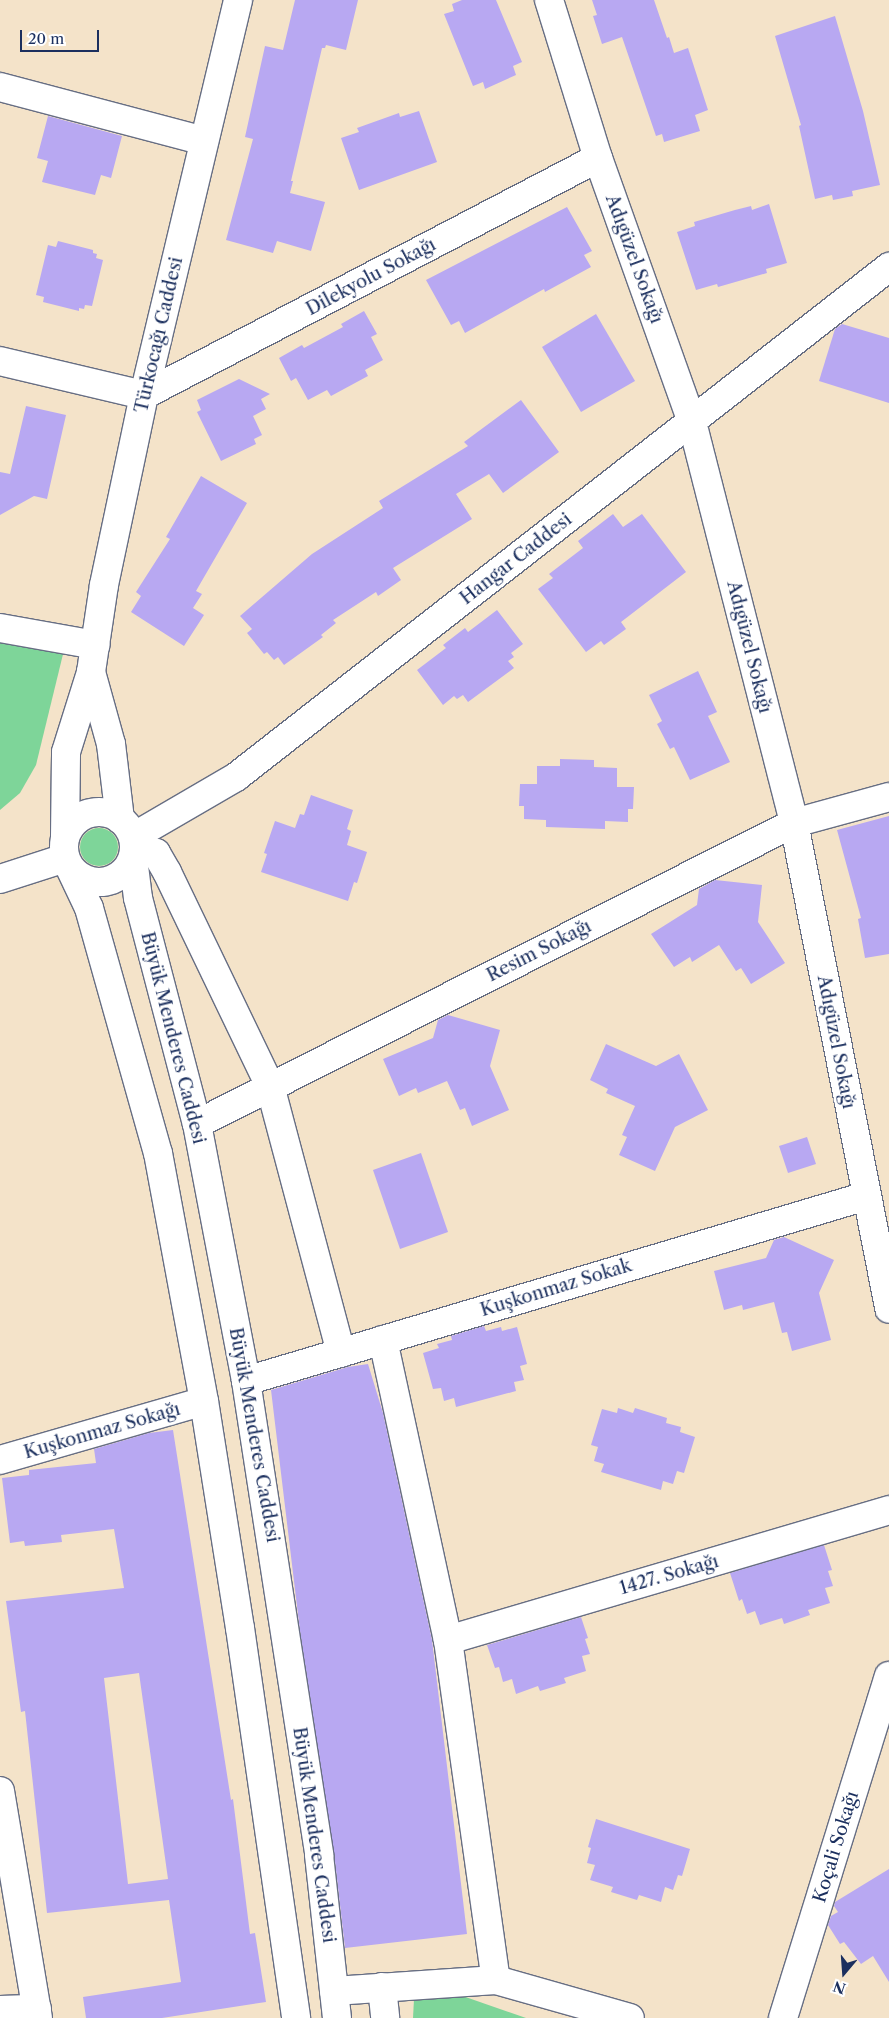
<!DOCTYPE html>
<meta charset="utf-8">
<style>
body{margin:0}
#map{position:relative;width:889px;height:2018px;overflow:hidden;background:#f4e3c9;font-family:"Libre Caslon Text",serif}
div>[style]{position:absolute}
.green>*{inset:0;background:#7ed599}
.round{border-radius:50%}
.building>*{inset:0;background:#b8a8f2}
.roads{filter:drop-shadow(1px 0 #676e83) drop-shadow(-1px 0 #676e83) drop-shadow(0 1px #676e83) drop-shadow(0 -1px #676e83)}
.street>*{height:28px;margin:-14px;padding:0 14px;transform-origin:14px;border-radius:14px;background:#fff}
.secondary>*{height:28px;margin:-14px;padding:0 14px;transform-origin:14px;border-radius:14px;background:#fff}
.secondary>.ring{margin:-14px;padding:0;box-sizing:content-box;background:none;border:28px solid #fff;border-radius:50%}
span{translate:-50% -50%;white-space:nowrap;text-align:center;line-height:1.15;-webkit-text-stroke:5px #fff;paint-order:stroke}
.street-label{font-size:18px;color:#1b2f5e}
.north{position:absolute;left:819px;top:1948px;width:50px;height:50px;-webkit-text-stroke:4px #fff;paint-order:stroke;rotate:198deg;font-size:14px;font-weight:700;line-height:20px;text-align:center;color:#1b2f5e}
.north::after{content:'';display:block;margin:auto;width:18px;height:22px;background:#1b2f5e;clip-path:polygon(50% 0,100% 100%,50% 72%,0 100%)}
.scale{position:absolute;left:20px;top:30px;width:79px;height:22px;box-sizing:border-box;border:2px solid #1b2f5e;border-top:0;padding-left:6px;font-size:15px;line-height:18px;white-space:nowrap;color:#1b2f5e;-webkit-text-stroke:4px #fff;paint-order:stroke}
</style>
<div id="map">
<div class="green">
<i style="clip-path:polygon(0 635px,65px 646px,36px 765px,20px 793px,0 810px)"></i>
<i class="round" style="left:80px;top:828px;width:38px;height:38px"></i>
<i style="clip-path:polygon(454px 1993px,526px 2018px,413px 2018px,414px 1999px)"></i>
</div>
<div class="building">
<i style="clip-path:polygon(295px 0,358px 0,346px 50px,326px 45px,325px 48px,322px 48px,291px 181px,293px 181px,290px 193px,325px 202px,311px 251px,277px 241px,273px 253px,226px 240px,253px 139px,245px 137px,265px 46px,283px 50px)"></i>
<i style="clip-path:polygon(462px 0,496px 0,522px 62px,513px 66px,516px 75px,485px 89px,483px 82px,473px 86px,444px 14px,454px 11px,452px 4px)"></i>
<i style="clip-path:polygon(592px 0,654px 0,667px 38px,669px 37px,674px 53px,688px 48px,708px 110px,695px 115px,700px 131px,664px 142px,662px 134px,656px 136px,622px 37px,602px 44px,593px 16px,597px 15px)"></i>
<i style="clip-path:polygon(835px 16px,863px 111px,880px 185px,852px 191px,853px 196px,833px 200px,832px 195px,815px 199px,799px 126px,801px 125px,775px 36px)"></i>
<i style="clip-path:polygon(419px 111px,437px 162px,359px 190px,341px 138px,359px 132px,357px 128px,399px 113px,400px 117px)"></i>
<i style="clip-path:polygon(48px 116px,122px 136px,111px 178px,101px 175px,95px 195px,42px 182px,48px 161px,37px 158px)"></i>
<i style="clip-path:polygon(769px 204px,787px 263px,766px 269px,767px 273px,718px 287px,717px 284px,696px 290px,677px 232px,695px 226px,694px 222px,735px 210px,751px 206px,752px 210px)"></i>
<i style="clip-path:polygon(567px 207px,592px 251px,584px 255px,591px 267px,545px 292px,544px 289px,465px 333px,459px 321px,451px 325px,426px 280px)"></i>
<i style="clip-path:polygon(58px 241px,93px 250px,93px 253px,97px 254px,96px 258px,103px 260px,92px 306px,85px 305px,84px 309px,79px 308px,79px 311px,43px 302px,44px 297px,36px 295px,48px 245px,56px 247px)"></i>
<i style="clip-path:polygon(364px 311px,377px 334px,371px 337px,383px 360px,365px 370px,368px 376px,331px 396px,327px 390px,308px 400px,296px 378px,291px 381px,279px 358px,302px 345px,304px 348px,343px 327px,341px 324px)"></i>
<i style="clip-path:polygon(596px 314px,635px 381px,581px 412px,542px 347px)"></i>
<i style="clip-path:polygon(842px 324px,889px 338px,889px 403px,819px 381px,835px 329px)"></i>
<i style="clip-path:polygon(239px 379px,270px 394px,261px 399px,266px 409px,253px 416px,262px 435px,254px 439px,256px 444px,221px 461px,197px 412px,201px 410px,197px 400px)"></i>
<i style="clip-path:polygon(521px 400px,559px 452px,503px 493px,489px 474px,456px 494px,472px 519px,393px 568px,401px 580px,378px 596px,376px 592px,333px 620px,336px 623px,321px 635px,323px 637px,284px 665px,278px 657px,274px 660px,267px 652px,264px 654px,247px 633px,252px 629px,240px 616px,312px 554px,383px 508px,379px 501px,468px 446px,464px 442px)"></i>
<i style="clip-path:polygon(26px 406px,66px 415px,47px 499px,34px 496px,0 515px,0 472px,10px 474px)"></i>
<i style="clip-path:polygon(201px 476px,247px 503px,196px 591px,202px 594px,193px 608px,204px 615px,184px 646px,131px 612px,141px 596px,136px 592px,170px 539px,166px 537px)"></i>
<i style="clip-path:polygon(613px 514px,623px 527px,642px 514px,686px 572px,621px 622px,626px 629px,604px 645px,601px 641px,586px 652px,538px 589px,553px 578px,549px 574px,583px 548px,578px 541px)"></i>
<i style="clip-path:polygon(497px 610px,523px 644px,511px 653px,514px 657px,508px 661px,514px 668px,468px 702px,463px 695px,457px 699px,454px 696px,443px 705px,417px 670px,446px 648px,443px 645px,465px 628px,468px 632px)"></i>
<i style="clip-path:polygon(698px 671px,717px 712px,708px 716px,730px 762px,690px 780px,674px 747px,670px 749px,657px 724px,662px 721px,649px 695px)"></i>
<i style="clip-path:polygon(560px 759px,594px 760px,594px 767px,617px 768px,617px 787px,634px 787px,633px 809px,628px 809px,628px 822px,605px 821px,605px 829px,546px 827px,546px 820px,524px 819px,524px 806px,519px 806px,520px 784px,537px 784px,537px 766px,560px 766px)"></i>
<i style="clip-path:polygon(311px 795px,353px 810px,347px 829px,351px 831px,347px 845px,367px 852px,357px 883px,354px 882px,348px 901px,261px 872px,267px 854px,264px 853px,275px 821px,295px 828px,300px 814px,304px 815px)"></i>
<i style="clip-path:polygon(889px 816px,889px 954px,865px 958px,858px 919px,861px 918px,837px 830px)"></i>
<i style="clip-path:polygon(715px 880px,762px 885px,758px 922px,785px 963px,751px 984px,741px 968px,736px 971px,719px 945px,692px 962px,690px 957px,674px 967px,651px 934px,697px 905px,699px 889px)"></i>
<i style="clip-path:polygon(448px 1015px,500px 1030px,490px 1066px,509px 1110px,472px 1126px,465px 1108px,460px 1110px,447px 1081px,418px 1093px,416px 1088px,399px 1096px,383px 1059px,433px 1038px,438px 1020px)"></i>
<i style="clip-path:polygon(606px 1044px,656px 1066px,679px 1054px,708px 1110px,675px 1127px,655px 1171px,619px 1155px,627px 1137px,622px 1135px,635px 1106px,606px 1093px,608px 1089px,590px 1080px)"></i>
<i style="clip-path:polygon(807px 1137px,816px 1164px,788px 1173px,779px 1146px)"></i>
<i style="clip-path:polygon(421px 1153px,448px 1232px,400px 1249px,373px 1170px)"></i>
<i style="clip-path:polygon(784px 1237px,834px 1260px,819px 1293px,831px 1340px,792px 1351px,787px 1332px,782px 1333px,774px 1302px,743px 1310px,742px 1305px,724px 1310px,714px 1271px,766px 1258px,774px 1240px)"></i>
<i style="clip-path:polygon(484px 1326px,486px 1331px,501px 1327px,502px 1331px,517px 1327px,527px 1364px,520px 1366px,524px 1380px,514px 1382px,516px 1391px,456px 1407px,454px 1398px,444px 1401px,441px 1388px,433px 1389px,423px 1353px,439px 1348px,437px 1344px,452px 1340px,451px 1336px)"></i>
<i style="clip-path:polygon(368px 1364px,383px 1413px,432px 1640px,467px 1934px,345px 1948px,334px 1853px,300px 1631px,271px 1390px,348px 1367px)"></i>
<i style="clip-path:polygon(618px 1408px,633px 1413px,635px 1408px,667px 1418px,666px 1423px,681px 1427px,680px 1432px,695px 1437px,684px 1473px,677px 1471px,673px 1484px,663px 1481px,661px 1490px,601px 1472px,604px 1464px,594px 1461px,598px 1447px,591px 1445px,602px 1409px,617px 1413px)"></i>
<i style="clip-path:polygon(evenodd,173px 1430px,231px 1800px,233px 1799px,250px 1934px,255px 1933px,266px 2002px,162px 2018px,86px 2018px,83px 1997px,181px 1982px,169px 1900px,47px 1913px,25px 1711px,21px 1712px,6px 1601px,124px 1588px,114px 1529px,61px 1535px,62px 1542px,25px 1546px,24px 1541px,10px 1543px,2px 1478px,29px 1475px,29px 1470px,96px 1463px,94px 1449px,149px 1433px,173px 1430px,139px 1673px,168px 1879px,128px 1884px,104px 1678px,139px 1673px)"></i>
<i style="clip-path:polygon(824px 1545px,832px 1570px,828px 1571px,833px 1586px,825px 1588px,830px 1603px,808px 1610px,810px 1615px,784px 1624px,782px 1618px,760px 1625px,755px 1611px,747px 1614px,742px 1599px,739px 1601px,730px 1573px)"></i>
<i style="clip-path:polygon(581px 1617px,588px 1638px,585px 1639px,590px 1654px,582px 1656px,586px 1671px,564px 1678px,566px 1683px,540px 1691px,538px 1686px,516px 1694px,512px 1679px,503px 1682px,499px 1667px,495px 1668px,487px 1645px)"></i>
<i style="clip-path:polygon(596px 1819px,690px 1849px,682px 1876px,678px 1875px,673px 1890px,665px 1887px,661px 1902px,639px 1895px,637px 1900px,611px 1892px,613px 1887px,590px 1880px,595px 1865px,587px 1863px,591px 1848px,588px 1847px)"></i>
<i style="clip-path:polygon(889px 1869px,889px 1982px,873px 1956px,861px 1964px,844px 1942px,840px 1944px,828px 1925px,831px 1916px,838px 1912px,834px 1906px,835px 1902px)"></i>
</div>
<div class="roads">
<div class="street">
<i style="left:549px;top:0;width:165px;rotate:72.8deg"></i>
<i style="left:598px;top:158px;width:280px;rotate:70.4deg"></i>
<i style="left:692px;top:422px;width:414px;rotate:75.7deg"></i>
<i style="left:794px;top:823px;width:495px;rotate:78.9deg"></i>
<i style="left:0;top:87px;width:211px;rotate:14.8deg"></i>
<i style="left:0;top:361px;width:148px;rotate:13.3deg"></i>
<i style="left:144px;top:395px;width:512px;rotate:-27.57deg"></i>
<i style="left:0;top:628px;width:97px;rotate:10.1deg"></i>
<i style="left:91px;top:672px;width:75px;rotate:74.5deg"></i>
<i style="left:111px;top:744px;width:76px;rotate:83.2deg"></i>
<i style="left:65px;top:837px;width:85px;rotate:-89.3deg"></i>
<i style="left:66px;top:752px;width:84px;rotate:-72.6deg"></i>
<i style="left:91px;top:672px;width:88px;rotate:-81.5deg"></i>
<i style="left:104px;top:585px;width:194px;rotate:-78.1deg"></i>
<i style="left:144px;top:395px;width:406px;rotate:-76.6deg"></i>
<i style="left:133px;top:837px;width:119px;rotate:-30.2deg"></i>
<i style="left:236px;top:777px;width:829px;rotate:-37.99deg"></i>
<i style="left:135px;top:847px;width:22px;rotate:16deg"></i>
<i style="left:156px;top:853px;width:22px;rotate:60deg"></i>
<i style="left:167px;top:872px;width:237px;rotate:64.3deg"></i>
<i style="left:270px;top:1086px;width:276px;rotate:75.1deg"></i>
<i style="left:0;top:879px;width:68px;rotate:-17.9deg"></i>
<i style="left:197px;top:1124px;width:669px;rotate:-26.76deg"></i>
<i style="left:794px;top:823px;width:98px;rotate:-15.3deg"></i>
<i style="left:383px;top:1340px;width:307px;rotate:77.8deg"></i>
<i style="left:448px;top:1640px;width:343px;rotate:82deg"></i>
<i style="left:246px;top:1381px;width:647px;rotate:-16.61deg"></i>
<i style="left:0;top:1460px;width:212px;rotate:-16.1deg"></i>
<i style="left:448px;top:1640px;width:460px;rotate:-16.4deg"></i>
<i style="left:0;top:1791px;width:230px;rotate:80.5deg"></i>
<i style="left:382px;top:1987px;width:31px;rotate:84deg"></i>
<i style="left:334px;top:1991px;width:162px;rotate:-3.9deg"></i>
<i style="left:496px;top:1980px;width:139px;rotate:15.8deg"></i>
<i style="left:0;top:2010px;width:37px;rotate:-2deg"></i>
<i style="left:783px;top:2018px;width:358px;rotate:-72.8deg"></i>
</div>
<div class="secondary">
<i class="ring" style="left:64px;top:812px;width:42px;height:42px"></i>
<i style="left:133px;top:858px;width:40px;rotate:82.9deg"></i>
<i style="left:138px;top:898px;width:234px;rotate:75.4deg"></i>
<i style="left:197px;top:1124px;width:262px;rotate:79.2deg"></i>
<i style="left:246px;top:1381px;width:480px;rotate:81.2deg"></i>
<i style="left:319px;top:1855px;width:164px;rotate:83.7deg"></i>
<i style="left:70px;top:868px;width:44px;rotate:64.6deg"></i>
<i style="left:89px;top:908px;width:255px;rotate:74.3deg"></i>
<i style="left:158px;top:1153px;width:252px;rotate:79.5deg"></i>
<i style="left:204px;top:1401px;width:230px;rotate:81deg"></i>
<i style="left:240px;top:1628px;width:394px;rotate:81.8deg"></i>
</div>
</div>
<div class="street-label">
<span style="left:634px;top:259px;rotate:70deg">Adıgüzel Sokağı</span>
<span style="left:371px;top:277px;rotate:-28deg">Dilekyolu Sokağı</span>
<span style="left:159px;top:335px;rotate:-77deg">Türkocağı Caddesi</span>
<span style="left:516px;top:559px;rotate:-38deg">Hangar Caddesi</span>
<span style="left:749px;top:647px;rotate:76deg">Adıgüzel Sokağı</span>
<span style="left:539px;top:951px;rotate:-27deg">Resim Sokağı</span>
<span style="left:173px;top:1038px;rotate:76deg">Büyük Menderes Caddesi</span>
<span style="left:836px;top:1042px;rotate:79deg">Adıgüzel Sokağı</span>
<span style="left:556px;top:1288px;rotate:-17deg">Kuşkonmaz Sokak</span>
<span style="left:102px;top:1431px;rotate:-16deg">Kuşkonmaz Sokağı</span>
<span style="left:254px;top:1435px;rotate:80deg">Büyük Menderes Caddesi</span>
<span style="left:669px;top:1575px;rotate:-16deg">1427. Sokağı</span>
<span style="left:314px;top:1835px;rotate:82deg">Büyük Menderes Caddesi</span>
<span style="left:836px;top:1847px;rotate:-73deg">Koçali Sokağı</span>
</div>
<div class="north">N</div>
<div class="scale">20 m</div>
</div>
